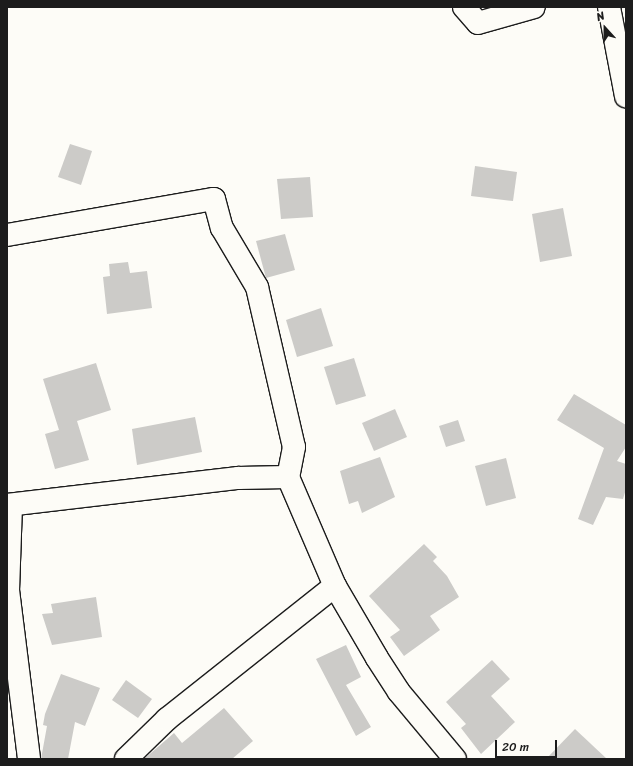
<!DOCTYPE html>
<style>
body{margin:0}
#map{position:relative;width:633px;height:766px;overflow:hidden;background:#fdfcf7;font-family:Sriracha,sans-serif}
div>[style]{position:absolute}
.building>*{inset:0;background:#cccbc8}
.roads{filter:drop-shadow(1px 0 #1c1c1c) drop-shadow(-1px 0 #1c1c1c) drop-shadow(0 1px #1c1c1c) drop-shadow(0 -1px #1c1c1c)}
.minor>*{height:22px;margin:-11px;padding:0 11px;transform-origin:11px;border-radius:11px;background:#fdfcf7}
span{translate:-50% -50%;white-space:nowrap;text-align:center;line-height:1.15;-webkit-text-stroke:3.5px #fdfcf7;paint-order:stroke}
.frame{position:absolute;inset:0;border:8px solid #1c1c1c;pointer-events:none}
.north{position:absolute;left:585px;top:8px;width:40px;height:40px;-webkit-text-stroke:3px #fdfcf7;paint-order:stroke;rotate:339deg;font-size:11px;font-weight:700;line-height:16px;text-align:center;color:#1c1c1c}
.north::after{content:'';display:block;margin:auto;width:14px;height:18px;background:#1c1c1c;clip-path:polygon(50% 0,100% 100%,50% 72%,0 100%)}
.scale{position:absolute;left:495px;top:740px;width:62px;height:18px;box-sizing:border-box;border:2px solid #1c1c1c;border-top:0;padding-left:5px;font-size:12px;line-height:14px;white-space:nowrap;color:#1c1c1c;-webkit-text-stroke:3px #fdfcf7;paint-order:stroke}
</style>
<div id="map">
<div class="building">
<i style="clip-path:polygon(70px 144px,92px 151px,81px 185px,58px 177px)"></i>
<i style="clip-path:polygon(475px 166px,517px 172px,513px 201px,471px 196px)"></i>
<i style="clip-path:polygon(310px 177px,313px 217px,281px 219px,277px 179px)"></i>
<i style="clip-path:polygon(563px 208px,572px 256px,540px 262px,532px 214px)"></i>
<i style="clip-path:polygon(285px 234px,295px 270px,266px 278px,256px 241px)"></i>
<i style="clip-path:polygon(128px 262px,130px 273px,147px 271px,152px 308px,107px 314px,103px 277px,110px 276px,109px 264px)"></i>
<i style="clip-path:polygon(321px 308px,333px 346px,297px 357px,286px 320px)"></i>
<i style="clip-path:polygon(354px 358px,366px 396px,336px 405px,324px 367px)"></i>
<i style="clip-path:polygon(96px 363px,111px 410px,77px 421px,89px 460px,55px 469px,45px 434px,59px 430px,43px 379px)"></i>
<i style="clip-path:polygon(574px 394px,626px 425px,626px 447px,617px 461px,626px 464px,626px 489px,623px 499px,606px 497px,593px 525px,578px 519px,604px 448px,557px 420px)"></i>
<i style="clip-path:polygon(395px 409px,407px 437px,374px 451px,362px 423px)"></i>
<i style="clip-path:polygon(195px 417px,202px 452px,137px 465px,132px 429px)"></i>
<i style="clip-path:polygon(458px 420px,465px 441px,446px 447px,439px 426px)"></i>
<i style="clip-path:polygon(380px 457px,395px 497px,362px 513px,358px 501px,349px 504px,340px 471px)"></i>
<i style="clip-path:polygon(506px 458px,516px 498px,486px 506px,475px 466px)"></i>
<i style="clip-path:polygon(424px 544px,437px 557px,433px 561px,447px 576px,459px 597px,430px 616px,440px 630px,404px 656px,390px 637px,400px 630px,369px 596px)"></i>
<i style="clip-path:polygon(96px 597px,102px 637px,52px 645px,42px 614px,53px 613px,51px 604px)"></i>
<i style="clip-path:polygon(346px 645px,361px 677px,346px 685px,371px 727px,356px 736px,316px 659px)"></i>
<i style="clip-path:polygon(492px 660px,510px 679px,491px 696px,515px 722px,481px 754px,461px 728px,466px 724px,446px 702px)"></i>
<i style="clip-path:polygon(61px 674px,100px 688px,85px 726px,75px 722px,68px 759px,41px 759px,47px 726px,43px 725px,45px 714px)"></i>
<i style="clip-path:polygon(126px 680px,152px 699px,138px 718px,112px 700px)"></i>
<i style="clip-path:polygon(224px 708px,253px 741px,232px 759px,144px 759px,174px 733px,182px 743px)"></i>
<i style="clip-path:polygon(575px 729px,607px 759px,546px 759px)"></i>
</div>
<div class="roads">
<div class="minor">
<i style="left:464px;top:7px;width:21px;rotate:49deg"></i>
<i style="left:478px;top:23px;width:58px;rotate:-15.9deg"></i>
<i style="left:609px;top:7px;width:91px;rotate:79.2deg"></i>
<i style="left:7px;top:235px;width:210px;rotate:-9.9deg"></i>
<i style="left:214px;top:199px;width:30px;rotate:75deg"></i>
<i style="left:222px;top:228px;width:69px;rotate:59.3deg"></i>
<i style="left:257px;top:287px;width:164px;rotate:77deg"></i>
<i style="left:294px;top:447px;width:31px;rotate:101deg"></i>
<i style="left:7px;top:505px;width:233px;rotate:-6.7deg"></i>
<i style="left:238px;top:478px;width:50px;rotate:-1.1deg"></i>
<i style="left:288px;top:477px;width:119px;rotate:66.7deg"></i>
<i style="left:335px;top:586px;width:83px;rotate:59.7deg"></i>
<i style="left:377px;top:658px;width:40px;rotate:57.1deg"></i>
<i style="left:399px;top:692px;width:87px;rotate:50.1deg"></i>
<i style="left:11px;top:505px;width:85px;rotate:92deg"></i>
<i style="left:8px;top:590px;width:170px;rotate:82.9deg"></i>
<i style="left:126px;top:759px;width:57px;rotate:-44.3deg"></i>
<i style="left:167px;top:719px;width:214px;rotate:-38.4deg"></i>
</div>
</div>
<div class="frame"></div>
<div class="north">N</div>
<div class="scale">20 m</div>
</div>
